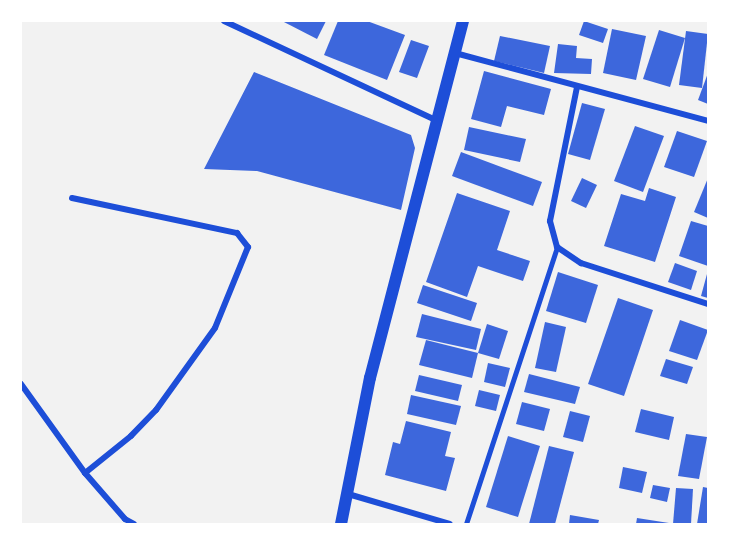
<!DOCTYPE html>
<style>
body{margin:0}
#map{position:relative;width:729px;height:545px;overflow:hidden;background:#f2f2f2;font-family:Quicksand,sans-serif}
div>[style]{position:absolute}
.building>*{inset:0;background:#3d67dc}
.service>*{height:4.5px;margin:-2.25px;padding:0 2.25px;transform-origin:2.25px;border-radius:2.25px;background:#1d4ed8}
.minor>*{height:6px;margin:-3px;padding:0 3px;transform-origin:3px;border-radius:3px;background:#1d4ed8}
.secondary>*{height:12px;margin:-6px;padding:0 6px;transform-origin:6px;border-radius:6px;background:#1d4ed8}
span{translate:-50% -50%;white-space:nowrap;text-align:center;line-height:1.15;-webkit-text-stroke:5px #fff;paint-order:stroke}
.frame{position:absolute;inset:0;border:22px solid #fff;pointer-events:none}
</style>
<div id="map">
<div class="building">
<i style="clip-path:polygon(282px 21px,326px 21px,317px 39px)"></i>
<i style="clip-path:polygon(338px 21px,367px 21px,405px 35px,387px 80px,324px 55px)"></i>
<i style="clip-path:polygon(584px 21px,608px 29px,603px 43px,579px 35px)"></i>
<i style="clip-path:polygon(612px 29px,646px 36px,636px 80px,603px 73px)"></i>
<i style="clip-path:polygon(659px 30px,685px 38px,670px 87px,643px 79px)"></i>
<i style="clip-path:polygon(686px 31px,708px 34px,702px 88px,679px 85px)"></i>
<i style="clip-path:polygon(500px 36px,550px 46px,544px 73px,494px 61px)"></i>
<i style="clip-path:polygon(411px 40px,429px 46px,417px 78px,399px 72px)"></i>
<i style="clip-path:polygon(558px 44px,577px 46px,576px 58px,592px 59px,591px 74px,554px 73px)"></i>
<i style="clip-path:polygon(484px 71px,551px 89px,544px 115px,507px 106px,501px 127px,471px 119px)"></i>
<i style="clip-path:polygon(254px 72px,411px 135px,415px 148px,401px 210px,257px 171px,204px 169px)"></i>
<i style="clip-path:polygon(708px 73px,708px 104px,698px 100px)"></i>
<i style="clip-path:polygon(582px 103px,605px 109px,590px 160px,568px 154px)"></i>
<i style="clip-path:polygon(635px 126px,664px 136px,643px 192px,614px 181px)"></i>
<i style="clip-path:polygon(469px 127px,526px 139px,520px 162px,464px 150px)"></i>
<i style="clip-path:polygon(677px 131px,707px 141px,694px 177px,664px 167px)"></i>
<i style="clip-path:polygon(461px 152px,542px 182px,533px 206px,452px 176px)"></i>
<i style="clip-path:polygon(582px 178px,597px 185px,586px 208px,571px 201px)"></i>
<i style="clip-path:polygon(708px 178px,708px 218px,694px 212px)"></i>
<i style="clip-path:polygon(649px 188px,676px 197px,655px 262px,604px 246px,621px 194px,645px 201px)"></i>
<i style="clip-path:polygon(457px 193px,510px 211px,497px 250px,530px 261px,523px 281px,478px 266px,467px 297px,426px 282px)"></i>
<i style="clip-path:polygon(691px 221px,708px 226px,708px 266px,679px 256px)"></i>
<i style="clip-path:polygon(675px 263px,697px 271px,691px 290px,668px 282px)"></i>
<i style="clip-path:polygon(558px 272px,598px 285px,586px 323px,546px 311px)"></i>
<i style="clip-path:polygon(707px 274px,708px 274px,708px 298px,701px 296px)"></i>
<i style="clip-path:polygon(423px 285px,477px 303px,471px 321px,417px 303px)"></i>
<i style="clip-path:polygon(618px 298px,653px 310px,624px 396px,588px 384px)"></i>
<i style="clip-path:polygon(422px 314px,481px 329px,476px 350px,416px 337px)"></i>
<i style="clip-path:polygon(680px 320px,708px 330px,697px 360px,669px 351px)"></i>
<i style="clip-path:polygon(545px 322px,566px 327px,556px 372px,535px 368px)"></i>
<i style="clip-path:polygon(487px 324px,508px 331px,499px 359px,478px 353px)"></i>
<i style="clip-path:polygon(426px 340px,478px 353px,472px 378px,419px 365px)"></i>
<i style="clip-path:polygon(666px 359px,693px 367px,687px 384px,660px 376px)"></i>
<i style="clip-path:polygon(488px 363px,510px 368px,505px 387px,484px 382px)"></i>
<i style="clip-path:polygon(529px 374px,580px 387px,575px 404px,524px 392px)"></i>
<i style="clip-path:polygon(419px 375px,462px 385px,458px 401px,415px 391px)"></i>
<i style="clip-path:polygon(479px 390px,500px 395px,496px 411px,475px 406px)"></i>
<i style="clip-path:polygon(411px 395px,461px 406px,456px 425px,407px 414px)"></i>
<i style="clip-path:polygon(522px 402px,550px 409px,544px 431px,516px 424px)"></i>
<i style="clip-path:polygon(641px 409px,674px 417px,669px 440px,635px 432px)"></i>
<i style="clip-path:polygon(570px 411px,590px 416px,583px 442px,563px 437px)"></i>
<i style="clip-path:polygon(406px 421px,451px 432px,445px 456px,455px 458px,446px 491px,385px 475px,393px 442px,400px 444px)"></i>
<i style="clip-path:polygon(686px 434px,707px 437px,699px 479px,678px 476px)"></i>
<i style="clip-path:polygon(508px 436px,540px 446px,518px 517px,486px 507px)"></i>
<i style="clip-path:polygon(549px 446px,574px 452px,555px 524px,529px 524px)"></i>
<i style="clip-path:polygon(623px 467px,647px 472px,642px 493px,619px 488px)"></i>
<i style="clip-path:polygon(653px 485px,670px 488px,667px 502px,650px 498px)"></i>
<i style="clip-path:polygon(703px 487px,708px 488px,708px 524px,697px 524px)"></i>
<i style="clip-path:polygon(676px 488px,693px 489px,691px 524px,673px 524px)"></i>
<i style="clip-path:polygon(570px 515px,599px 520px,598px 524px,569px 524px)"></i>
<i style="clip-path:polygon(637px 518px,669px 523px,669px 524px,636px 524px)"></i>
</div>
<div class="service">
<i style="left:466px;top:524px;width:292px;rotate:-71.8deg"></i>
</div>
<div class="minor">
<i style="left:224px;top:21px;width:233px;rotate:25.1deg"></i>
<i style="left:455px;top:53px;width:262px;rotate:15deg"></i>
<i style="left:577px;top:87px;width:137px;rotate:101.4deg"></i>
<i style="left:550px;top:221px;width:27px;rotate:75deg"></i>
<i style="left:557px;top:247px;width:29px;rotate:34deg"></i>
<i style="left:581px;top:263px;width:133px;rotate:17.9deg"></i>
<i style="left:72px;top:198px;width:169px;rotate:12deg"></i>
<i style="left:237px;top:233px;width:18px;rotate:52deg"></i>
<i style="left:248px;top:247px;width:87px;rotate:112.2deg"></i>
<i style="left:215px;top:328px;width:101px;rotate:125.7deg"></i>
<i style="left:156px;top:410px;width:36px;rotate:134deg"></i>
<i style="left:131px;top:436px;width:59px;rotate:141.2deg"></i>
<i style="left:21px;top:384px;width:110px;rotate:54.3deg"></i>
<i style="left:85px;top:473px;width:61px;rotate:49deg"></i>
<i style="left:125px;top:519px;width:10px;rotate:29deg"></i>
<i style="left:348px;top:494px;width:106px;rotate:16.4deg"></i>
</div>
<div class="secondary">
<i style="left:341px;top:524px;width:149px;rotate:-78.8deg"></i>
<i style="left:370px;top:378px;width:369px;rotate:-75.4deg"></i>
</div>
<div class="frame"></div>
</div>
